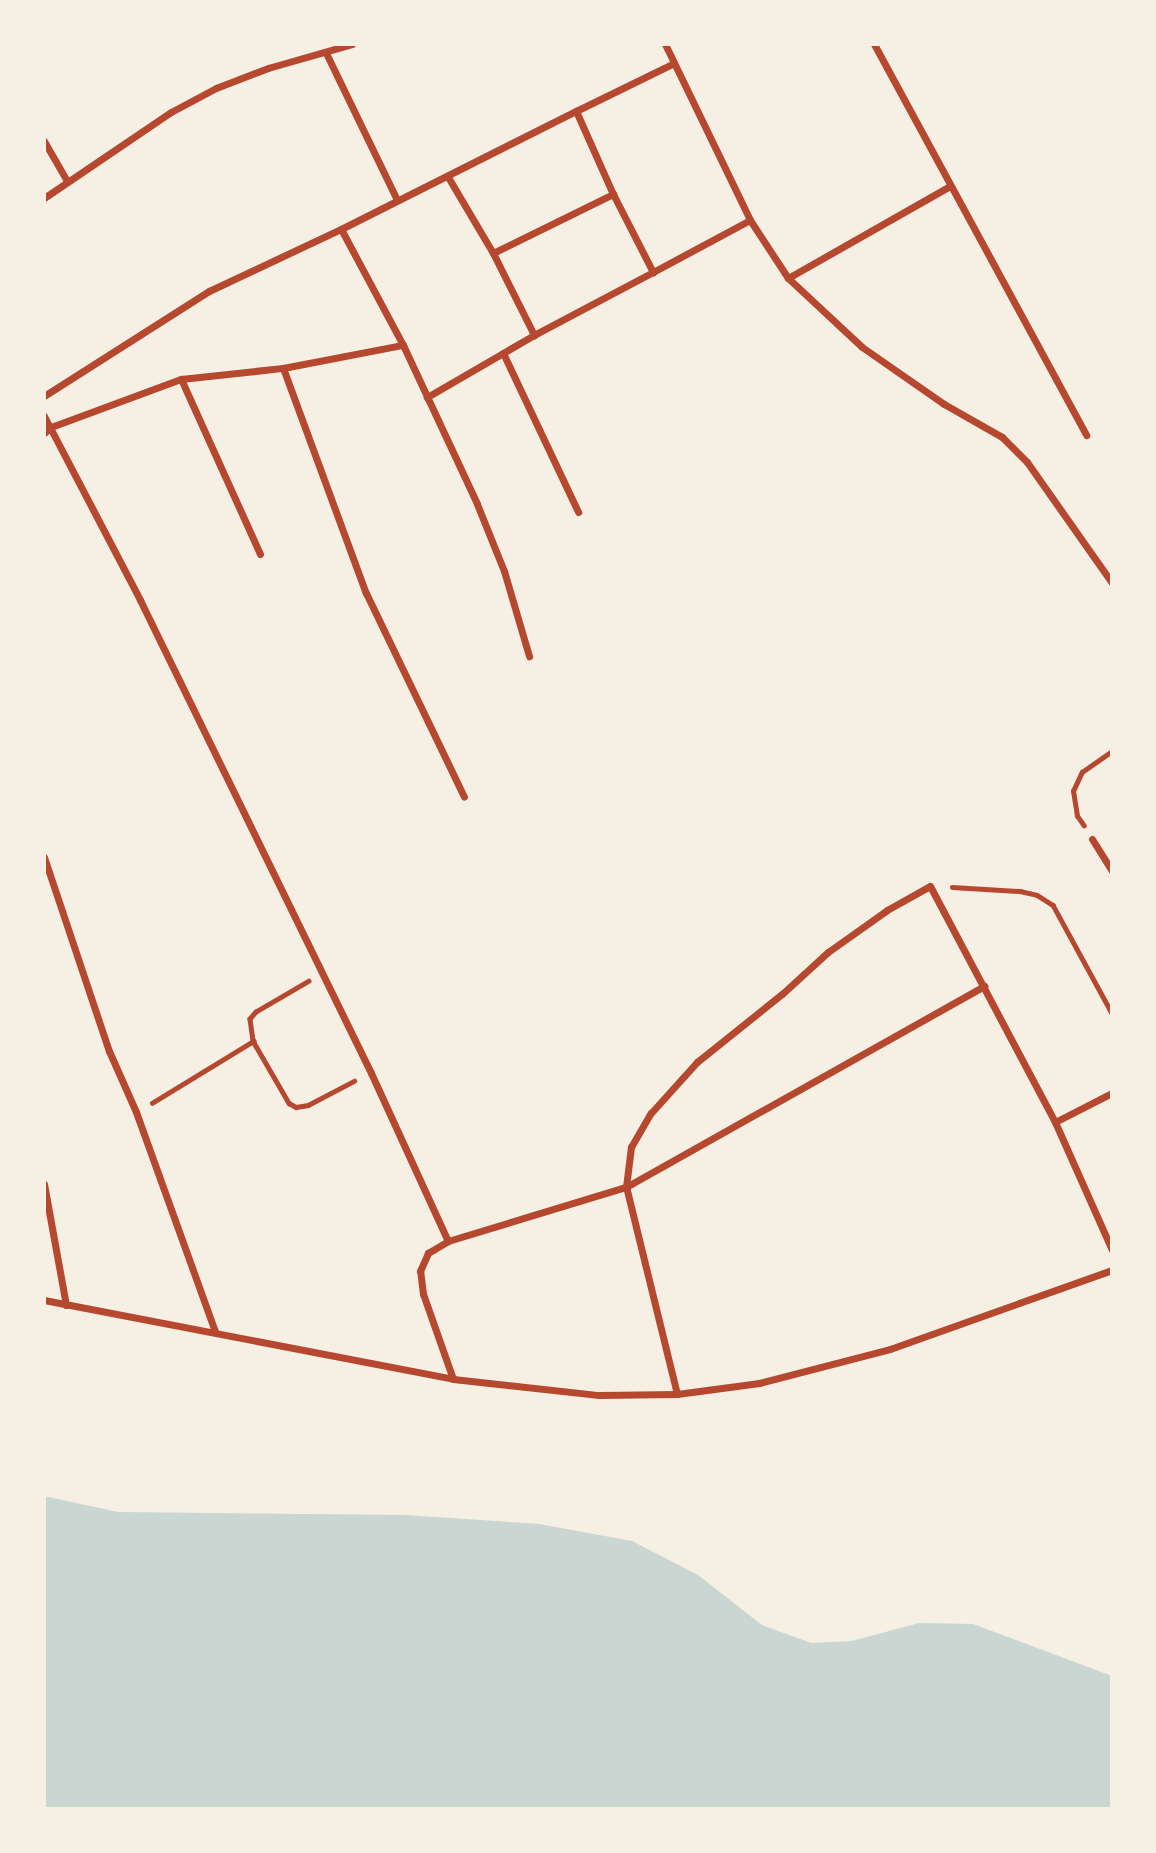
<!DOCTYPE html>
<style>
body{margin:0}
#map{position:relative;width:1156px;height:1853px;overflow:hidden;background:#f6efe4;font-family:Ubuntu,sans-serif}
div>[style]{position:absolute}
.water>*{inset:0;background:#c9d6d2}
.path>*{height:4.5px;margin:-2.25px;padding:0 2.25px;transform-origin:2.25px;border-radius:2.25px;background:#b5482f}
.minor>*{height:7px;margin:-3.5px;padding:0 3.5px;transform-origin:3.5px;border-radius:3.5px;background:#b5482f}
span{translate:-50% -50%;white-space:nowrap;text-align:center;line-height:1.15;-webkit-text-stroke:7px #f6efe4;paint-order:stroke}
.frame{position:absolute;inset:0;border:46px solid #f6efe4;pointer-events:none}
</style>
<div id="map">
<div class="water">
<i style="clip-path:polygon(44px 1496px,118px 1512px,406px 1515px,539px 1524px,632px 1541px,698px 1575px,762px 1625px,811px 1643px,852px 1641px,919px 1623px,973px 1624px,1112px 1676px,1112px 1809px,44px 1809px)"></i>
</div>
<div class="path">
<i style="left:1084px;top:826px;width:12px;rotate:-125deg"></i>
<i style="left:1077px;top:816px;width:25px;rotate:-99deg"></i>
<i style="left:1073px;top:791px;width:21px;rotate:-65deg"></i>
<i style="left:1082px;top:772px;width:37px;rotate:-35deg"></i>
<i style="left:952px;top:887px;width:68px;rotate:3.4deg"></i>
<i style="left:1020px;top:891px;width:17px;rotate:13deg"></i>
<i style="left:1037px;top:895px;width:19px;rotate:32deg"></i>
<i style="left:1053px;top:905px;width:123px;rotate:61.4deg"></i>
<i style="left:309px;top:981px;width:61px;rotate:149.7deg"></i>
<i style="left:256px;top:1012px;width:9px;rotate:131deg"></i>
<i style="left:250px;top:1019px;width:22px;rotate:82deg"></i>
<i style="left:253px;top:1041px;width:72px;rotate:59.9deg"></i>
<i style="left:289px;top:1103px;width:8px;rotate:30deg"></i>
<i style="left:296px;top:1107px;width:12px;rotate:-9deg"></i>
<i style="left:308px;top:1105px;width:52px;rotate:-27.6deg"></i>
<i style="left:152px;top:1103px;width:119px;rotate:-31.5deg"></i>
</div>
<div class="minor">
<i style="left:665px;top:44px;width:195px;rotate:64.2deg"></i>
<i style="left:750px;top:220px;width:69px;rotate:56.8deg"></i>
<i style="left:788px;top:278px;width:101px;rotate:43deg"></i>
<i style="left:862px;top:347px;width:100px;rotate:34.8deg"></i>
<i style="left:944px;top:404px;width:67px;rotate:29.6deg"></i>
<i style="left:1002px;top:437px;width:35px;rotate:45deg"></i>
<i style="left:1027px;top:462px;width:148px;rotate:54.9deg"></i>
<i style="left:874px;top:44px;width:445px;rotate:61.5deg"></i>
<i style="left:326px;top:53px;width:163px;rotate:64.2deg"></i>
<i style="left:576px;top:111px;width:109px;rotate:-26.1deg"></i>
<i style="left:44px;top:141px;width:46px;rotate:60.1deg"></i>
<i style="left:448px;top:177px;width:88px;rotate:59.4deg"></i>
<i style="left:493px;top:253px;width:92px;rotate:63.4deg"></i>
<i style="left:44px;top:198px;width:153px;rotate:-34.1deg"></i>
<i style="left:171px;top:112px;width:51px;rotate:-28.1deg"></i>
<i style="left:216px;top:88px;width:56px;rotate:-21deg"></i>
<i style="left:268px;top:68px;width:87px;rotate:-15.9deg"></i>
<i style="left:341px;top:229px;width:132px;rotate:61.9deg"></i>
<i style="left:403px;top:345px;width:175px;rotate:65deg"></i>
<i style="left:477px;top:504px;width:72px;rotate:68.1deg"></i>
<i style="left:504px;top:571px;width:89px;rotate:73.6deg"></i>
<i style="left:493px;top:253px;width:134px;rotate:-26.2deg"></i>
<i style="left:653px;top:272px;width:110px;rotate:-28.2deg"></i>
<i style="left:788px;top:278px;width:186px;rotate:-29.6deg"></i>
<i style="left:503px;top:353px;width:176px;rotate:64.7deg"></i>
<i style="left:283px;top:368px;width:240px;rotate:69.8deg"></i>
<i style="left:366px;top:593px;width:226px;rotate:64.3deg"></i>
<i style="left:181px;top:379px;width:192px;rotate:65.7deg"></i>
<i style="left:44px;top:396px;width:196px;rotate:-32.5deg"></i>
<i style="left:209px;top:291px;width:146px;rotate:-25.2deg"></i>
<i style="left:341px;top:229px;width:263px;rotate:-26.7deg"></i>
<i style="left:576px;top:111px;width:91px;rotate:66deg"></i>
<i style="left:613px;top:194px;width:88px;rotate:62.9deg"></i>
<i style="left:653px;top:272px;width:135px;rotate:152.1deg"></i>
<i style="left:534px;top:335px;width:124px;rotate:149.9deg"></i>
<i style="left:44px;top:416px;width:208px;rotate:62.4deg"></i>
<i style="left:140px;top:600px;width:526px;rotate:63.97deg"></i>
<i style="left:371px;top:1073px;width:185px;rotate:65.4deg"></i>
<i style="left:44px;top:433px;width:9px;rotate:-41deg"></i>
<i style="left:51px;top:427px;width:139px;rotate:-20.3deg"></i>
<i style="left:181px;top:379px;width:103px;rotate:-6.2deg"></i>
<i style="left:283px;top:368px;width:122px;rotate:-10.9deg"></i>
<i style="left:1092px;top:839px;width:38px;rotate:58deg"></i>
<i style="left:44px;top:857px;width:205px;rotate:71.5deg"></i>
<i style="left:109px;top:1051px;width:67px;rotate:66.1deg"></i>
<i style="left:136px;top:1112px;width:234px;rotate:70.2deg"></i>
<i style="left:1055px;top:1122px;width:140px;rotate:66deg"></i>
<i style="left:44px;top:1184px;width:123px;rotate:79.7deg"></i>
<i style="left:44px;top:1300px;width:417px;rotate:10.9deg"></i>
<i style="left:453px;top:1379px;width:147px;rotate:6.3deg"></i>
<i style="left:599px;top:1395px;width:78px;rotate:-0.7deg"></i>
<i style="left:677px;top:1394px;width:83px;rotate:-7.6deg"></i>
<i style="left:759px;top:1383px;width:135px;rotate:-14.5deg"></i>
<i style="left:890px;top:1349px;width:236px;rotate:-19.6deg"></i>
<i style="left:453px;top:1379px;width:90px;rotate:-109.4deg"></i>
<i style="left:423px;top:1294px;width:23px;rotate:-97deg"></i>
<i style="left:420px;top:1271px;width:20px;rotate:-66deg"></i>
<i style="left:428px;top:1253px;width:23px;rotate:-31deg"></i>
<i style="left:448px;top:1241px;width:186px;rotate:-16.9deg"></i>
<i style="left:626px;top:1187px;width:411px;rotate:-29.3deg"></i>
<i style="left:677px;top:1394px;width:213px;rotate:-103.8deg"></i>
<i style="left:626px;top:1187px;width:40px;rotate:-82.9deg"></i>
<i style="left:631px;top:1147px;width:39px;rotate:-60deg"></i>
<i style="left:651px;top:1113px;width:69px;rotate:-48deg"></i>
<i style="left:697px;top:1062px;width:109px;rotate:-38.7deg"></i>
<i style="left:782px;top:994px;width:62px;rotate:-42.4deg"></i>
<i style="left:828px;top:952px;width:72px;rotate:-35.4deg"></i>
<i style="left:887px;top:910px;width:49px;rotate:-29.2deg"></i>
<i style="left:930px;top:886px;width:267px;rotate:62.1deg"></i>
<i style="left:1055px;top:1122px;width:64px;rotate:-27deg"></i>
</div>
<div class="frame"></div>
</div>
